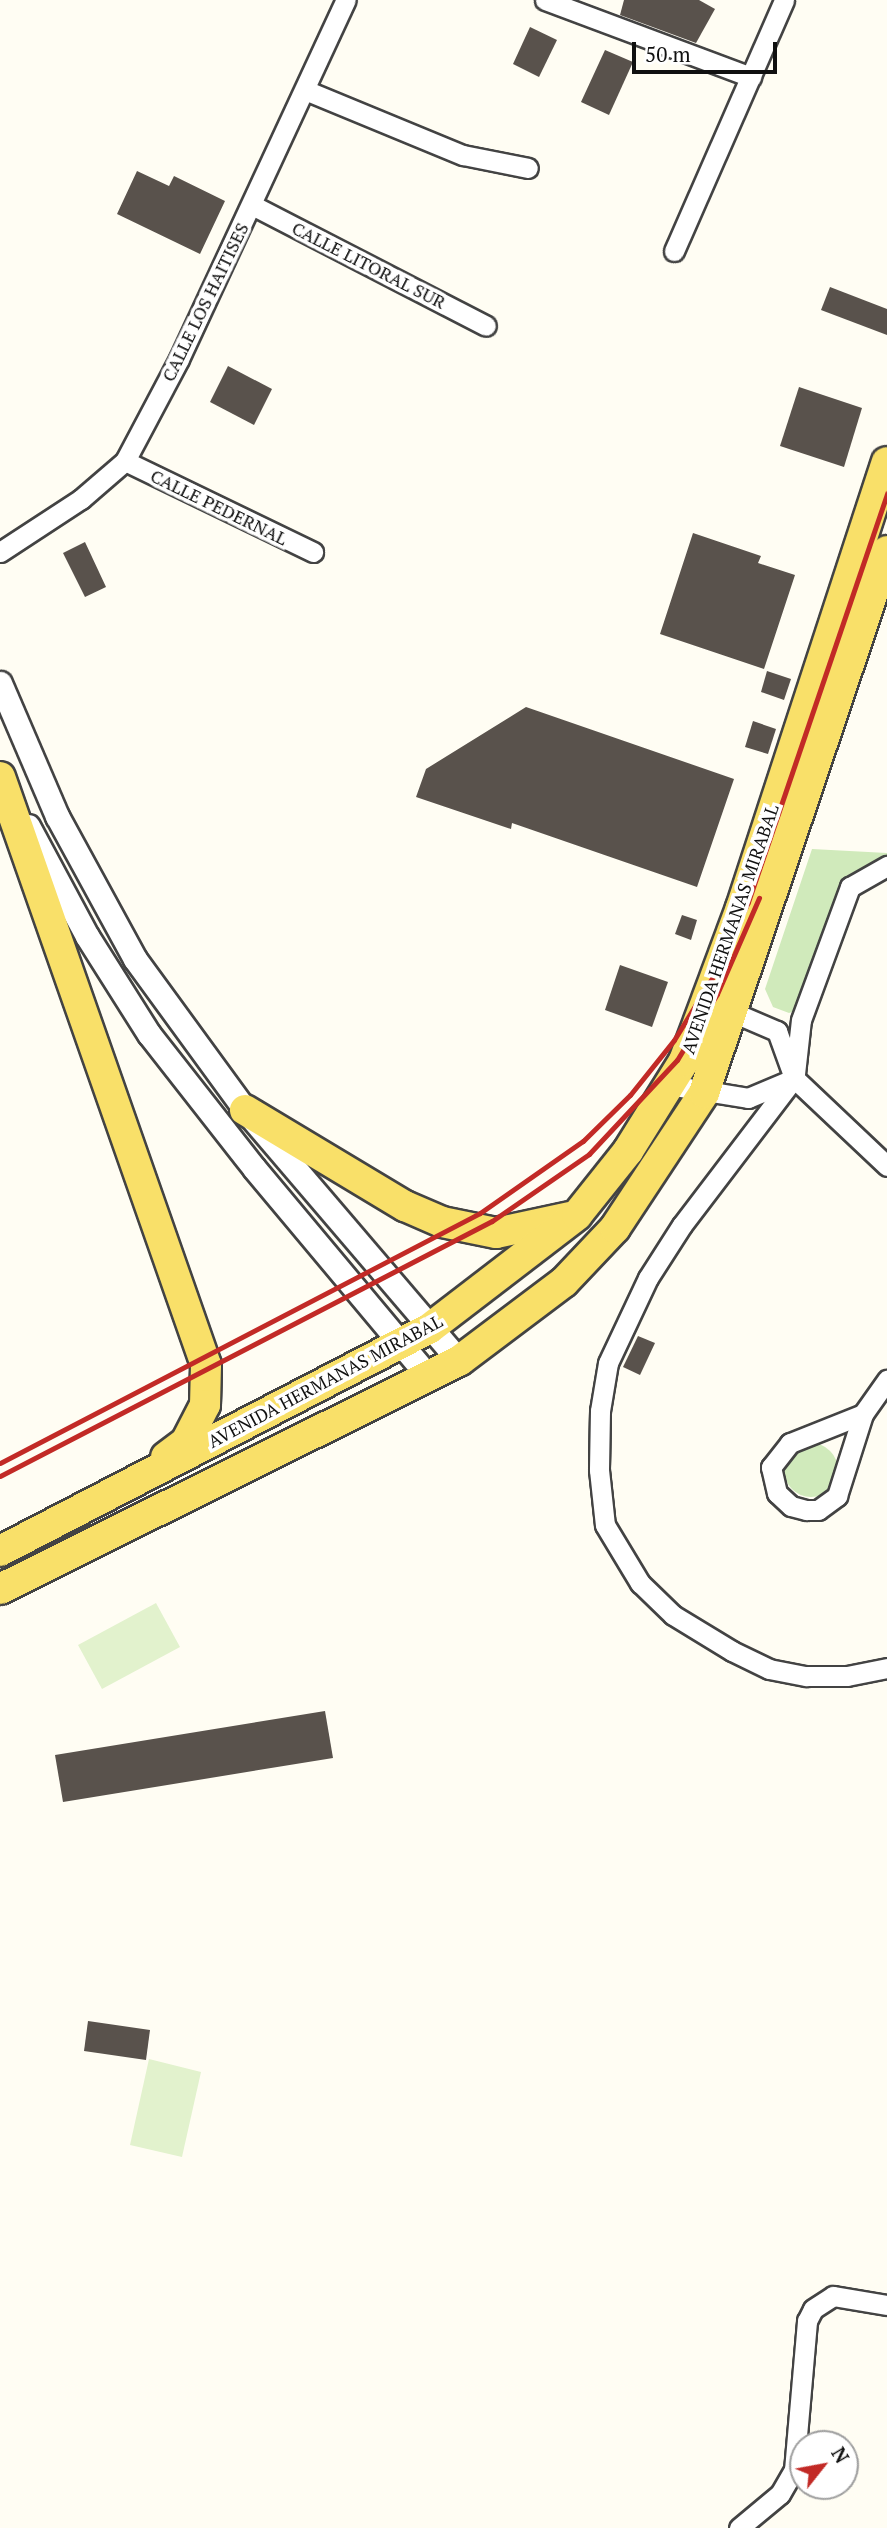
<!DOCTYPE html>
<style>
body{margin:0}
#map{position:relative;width:887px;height:2528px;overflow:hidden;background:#fffdf3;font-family:"PT Serif",serif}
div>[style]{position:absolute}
.green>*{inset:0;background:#d0eabb}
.round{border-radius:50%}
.pitch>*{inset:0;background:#e2f2cd}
.building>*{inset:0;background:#59524c}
.roads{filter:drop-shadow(2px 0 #434343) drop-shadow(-2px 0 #434343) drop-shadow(0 2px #434343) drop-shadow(0 -2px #434343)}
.minor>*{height:19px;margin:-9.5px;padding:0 9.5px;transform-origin:9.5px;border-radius:9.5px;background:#fff}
.tertiary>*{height:23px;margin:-11.5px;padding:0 11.5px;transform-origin:11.5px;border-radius:11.5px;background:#fff}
.primary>*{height:30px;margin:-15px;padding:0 15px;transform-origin:15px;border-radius:15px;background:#f9e069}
.rail>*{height:5px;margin:-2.5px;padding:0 2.5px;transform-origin:2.5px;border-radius:2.5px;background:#c22a26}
span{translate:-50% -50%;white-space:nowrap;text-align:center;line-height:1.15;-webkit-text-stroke:7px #fff;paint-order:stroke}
.street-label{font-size:18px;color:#101010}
.north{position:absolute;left:789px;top:2430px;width:70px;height:70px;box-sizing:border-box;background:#fff;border:2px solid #9f9f9f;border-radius:50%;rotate:59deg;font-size:19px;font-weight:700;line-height:28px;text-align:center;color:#101010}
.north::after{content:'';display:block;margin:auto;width:24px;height:32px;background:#c22a26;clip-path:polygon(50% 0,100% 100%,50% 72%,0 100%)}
.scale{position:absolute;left:632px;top:42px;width:145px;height:32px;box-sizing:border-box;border:4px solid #101010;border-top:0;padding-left:9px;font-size:21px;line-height:24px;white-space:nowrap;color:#101010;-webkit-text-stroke:5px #fff;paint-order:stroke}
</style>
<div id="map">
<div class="green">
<i style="clip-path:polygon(812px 849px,887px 853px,887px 860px,872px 865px,798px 1010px,789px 1013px,773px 1007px,765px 989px)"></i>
<i class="round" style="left:784px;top:1443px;width:54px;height:54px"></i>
</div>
<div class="pitch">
<i style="clip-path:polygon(156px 1603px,180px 1647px,102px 1689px,78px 1645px)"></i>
<i style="clip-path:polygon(149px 2059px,201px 2072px,182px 2157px,130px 2145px)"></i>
</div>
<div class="building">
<i style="clip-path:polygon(624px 0,699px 0,715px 9px,696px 43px,620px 15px)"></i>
<i style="clip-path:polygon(530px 27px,557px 40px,539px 77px,513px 64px)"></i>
<i style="clip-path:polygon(605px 50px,633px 62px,609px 115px,581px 102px)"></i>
<i style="clip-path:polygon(137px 171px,169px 186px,174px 176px,225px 201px,200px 254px,117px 214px)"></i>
<i style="clip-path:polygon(830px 287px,887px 309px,887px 335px,821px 310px)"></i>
<i style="clip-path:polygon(228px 366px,272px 389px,254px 425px,210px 402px)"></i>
<i style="clip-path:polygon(799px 387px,862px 408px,844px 467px,780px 446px)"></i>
<i style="clip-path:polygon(693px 533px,761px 556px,758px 563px,795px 575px,764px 669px,660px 634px)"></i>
<i style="clip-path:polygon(85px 542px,106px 587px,85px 597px,63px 553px)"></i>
<i style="clip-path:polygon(767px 671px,791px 679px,784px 700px,761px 692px)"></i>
<i style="clip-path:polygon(526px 707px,734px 779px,697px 887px,512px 823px,511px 829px,416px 797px,426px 769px)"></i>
<i style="clip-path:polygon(753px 721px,776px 729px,768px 754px,745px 747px)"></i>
<i style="clip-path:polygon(682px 915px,697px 920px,691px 940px,675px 934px)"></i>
<i style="clip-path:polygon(620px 965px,668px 982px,652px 1027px,605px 1010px)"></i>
<i style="clip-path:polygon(638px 1336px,655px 1343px,640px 1375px,623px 1367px)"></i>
<i style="clip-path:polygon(325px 1711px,333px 1758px,63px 1802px,55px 1755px)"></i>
<i style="clip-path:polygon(88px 2021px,150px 2030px,146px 2060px,84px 2051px)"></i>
</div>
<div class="roads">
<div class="minor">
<i style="left:545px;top:0;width:220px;rotate:20.5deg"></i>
<i style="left:305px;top:90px;width:171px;rotate:22.4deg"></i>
<i style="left:463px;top:155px;width:66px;rotate:11.3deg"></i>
<i style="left:252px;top:205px;width:263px;rotate:27.3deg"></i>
<i style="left:674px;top:251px;width:274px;rotate:-66.3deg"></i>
<i style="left:125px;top:461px;width:209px;rotate:25.8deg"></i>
<i style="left:0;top:552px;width:97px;rotate:-33.2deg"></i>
<i style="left:81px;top:499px;width:58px;rotate:-40.8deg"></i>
<i style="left:125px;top:461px;width:115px;rotate:-62.1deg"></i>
<i style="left:179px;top:359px;width:396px;rotate:-65.1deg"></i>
<i style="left:723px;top:1008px;width:59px;rotate:23.1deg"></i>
<i style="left:777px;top:1031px;width:50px;rotate:70.1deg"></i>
<i style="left:794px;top:1078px;width:128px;rotate:43.4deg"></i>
<i style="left:795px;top:1074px;width:54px;rotate:-83.7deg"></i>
<i style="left:801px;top:1020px;width:142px;rotate:-69.8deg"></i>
<i style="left:850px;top:887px;width:43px;rotate:-29.6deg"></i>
<i style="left:794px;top:1078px;width:185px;rotate:127.3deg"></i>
<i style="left:682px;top:1225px;width:63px;rotate:122.7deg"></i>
<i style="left:648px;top:1278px;width:94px;rotate:115.2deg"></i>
<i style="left:608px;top:1363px;width:49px;rotate:99.5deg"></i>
<i style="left:600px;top:1411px;width:59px;rotate:91deg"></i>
<i style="left:599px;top:1470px;width:55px;rotate:83.8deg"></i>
<i style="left:605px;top:1525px;width:68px;rotate:58.9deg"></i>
<i style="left:640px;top:1583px;width:46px;rotate:44.1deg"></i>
<i style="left:673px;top:1615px;width:69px;rotate:31.4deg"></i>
<i style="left:732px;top:1651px;width:41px;rotate:25.9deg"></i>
<i style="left:769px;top:1669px;width:38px;rotate:11deg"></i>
<i style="left:806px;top:1676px;width:41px"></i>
<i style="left:847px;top:1676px;width:41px;rotate:-11.3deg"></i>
<i style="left:669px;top:1085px;width:80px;rotate:9.3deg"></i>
<i style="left:748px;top:1098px;width:49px;rotate:-22.9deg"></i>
<i style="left:863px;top:1414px;width:79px;rotate:158.3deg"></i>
<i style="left:790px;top:1443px;width:31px;rotate:128deg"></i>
<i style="left:771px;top:1467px;width:27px;rotate:77deg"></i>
<i style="left:777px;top:1493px;width:19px;rotate:43deg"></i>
<i style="left:791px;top:1506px;width:16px;rotate:15deg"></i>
<i style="left:806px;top:1510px;width:12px"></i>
<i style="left:818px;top:1510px;width:24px;rotate:-36deg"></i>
<i style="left:837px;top:1496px;width:86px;rotate:-72.4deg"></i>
<i style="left:863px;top:1414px;width:42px;rotate:-54.8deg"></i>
<i style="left:739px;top:2528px;width:53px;rotate:-39.7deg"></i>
<i style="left:780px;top:2494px;width:28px;rotate:-60deg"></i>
<i style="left:794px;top:2470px;width:150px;rotate:-85deg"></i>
<i style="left:807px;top:2321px;width:13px;rotate:-63deg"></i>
<i style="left:813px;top:2309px;width:24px;rotate:-33deg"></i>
<i style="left:833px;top:2296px;width:55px;rotate:9.5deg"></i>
</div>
<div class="tertiary">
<i style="left:0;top:683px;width:145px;rotate:66.8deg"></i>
<i style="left:57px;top:816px;width:163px;rotate:61.4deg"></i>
<i style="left:135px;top:959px;width:187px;rotate:53.9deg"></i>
<i style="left:245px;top:1110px;width:330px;rotate:49.5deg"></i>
<i style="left:28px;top:826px;width:125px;rotate:61.8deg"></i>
<i style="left:87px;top:936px;width:116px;rotate:57.7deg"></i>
<i style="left:149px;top:1034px;width:170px;rotate:51.9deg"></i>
<i style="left:254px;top:1168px;width:271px;rotate:50.1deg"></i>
</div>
<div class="primary">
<i style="left:0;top:777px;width:623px;rotate:70.69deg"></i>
<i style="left:206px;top:1365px;width:40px;rotate:91.4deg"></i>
<i style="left:205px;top:1405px;width:42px;rotate:117.2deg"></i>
<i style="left:186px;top:1442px;width:25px;rotate:143deg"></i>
<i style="left:245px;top:1110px;width:187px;rotate:31deg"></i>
<i style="left:405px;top:1206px;width:40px;rotate:23.4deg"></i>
<i style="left:442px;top:1222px;width:55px;rotate:11.5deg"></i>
<i style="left:496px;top:1233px;width:76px;rotate:-12.2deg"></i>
<i style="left:0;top:1551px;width:484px;rotate:-27.4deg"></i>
<i style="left:430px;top:1328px;width:185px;rotate:-37.5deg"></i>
<i style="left:577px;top:1215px;width:82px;rotate:-51.4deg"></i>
<i style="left:628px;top:1151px;width:106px;rotate:-58.1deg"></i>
<i style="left:684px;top:1061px;width:163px;rotate:-69.6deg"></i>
<i style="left:741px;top:908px;width:469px;rotate:-71.9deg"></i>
<i style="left:0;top:1589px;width:513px;rotate:-26.42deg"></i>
<i style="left:459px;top:1361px;width:131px;rotate:-37deg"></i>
<i style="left:564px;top:1282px;width:74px;rotate:-46.6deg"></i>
<i style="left:615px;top:1228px;width:162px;rotate:-56.6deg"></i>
<i style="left:704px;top:1093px;width:572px;rotate:-71.34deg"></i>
</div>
</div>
<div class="rail">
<i style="left:0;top:1463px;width:541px;rotate:-27.51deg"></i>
<i style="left:480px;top:1213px;width:126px;rotate:-35deg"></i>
<i style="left:583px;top:1141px;width:66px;rotate:-44.4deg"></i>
<i style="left:630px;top:1095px;width:70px;rotate:-51.3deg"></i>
<i style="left:674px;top:1040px;width:73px;rotate:-58.5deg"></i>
<i style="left:712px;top:978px;width:84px;rotate:-64.7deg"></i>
<i style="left:748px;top:902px;width:432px;rotate:-71.2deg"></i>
<i style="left:0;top:1476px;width:554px;rotate:-27.4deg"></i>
<i style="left:492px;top:1221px;width:118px;rotate:-34.6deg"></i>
<i style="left:589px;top:1154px;width:129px;rotate:-46.9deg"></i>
<i style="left:677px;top:1060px;width:77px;rotate:-58.8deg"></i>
<i style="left:717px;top:994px;width:105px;rotate:-66.4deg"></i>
</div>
<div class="street-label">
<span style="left:369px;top:265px;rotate:27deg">CALLE LITORAL SUR</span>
<span style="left:205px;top:302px;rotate:-64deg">CALLE LOS HAITISES</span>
<span style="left:219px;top:507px;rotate:26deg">CALLE PEDERNAL</span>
<span style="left:730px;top:929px;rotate:-71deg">AVENIDA HERMANAS MIRABAL</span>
<span style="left:325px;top:1381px;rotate:-28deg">AVENIDA HERMANAS MIRABAL</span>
</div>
<div class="north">N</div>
<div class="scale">50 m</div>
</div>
